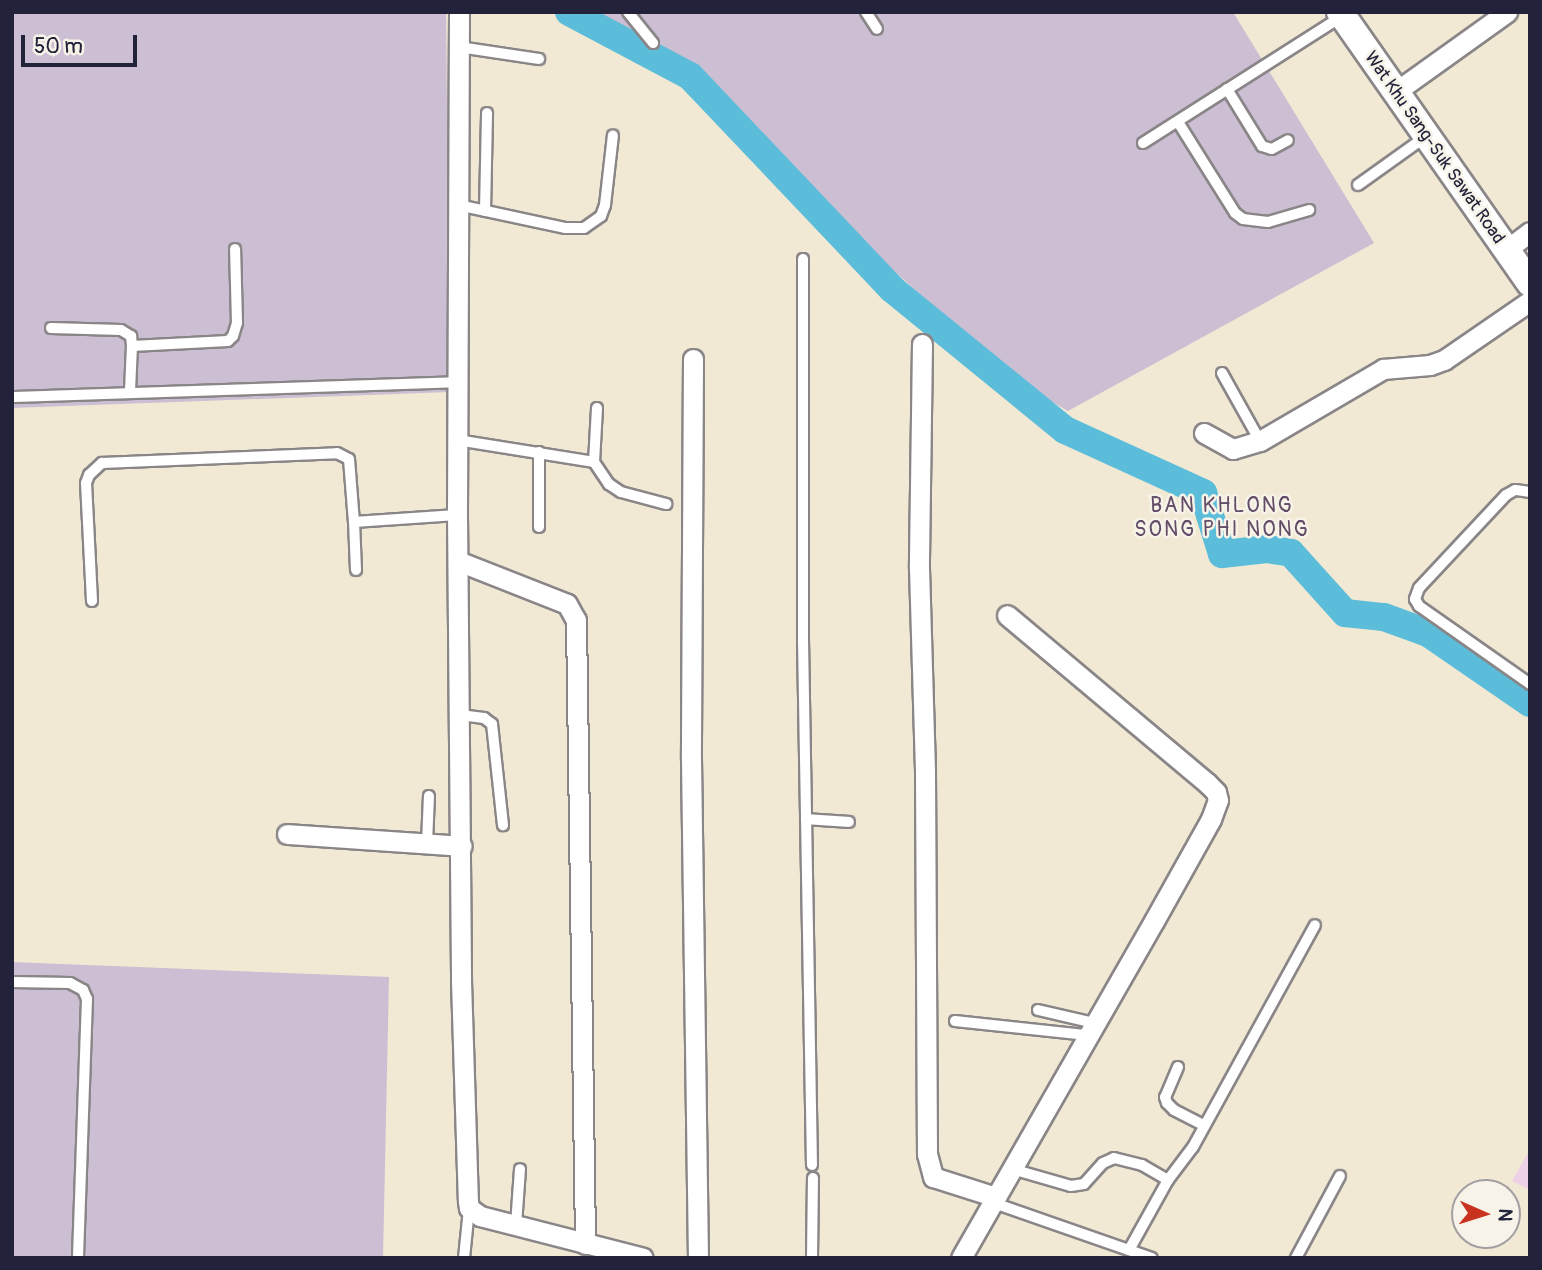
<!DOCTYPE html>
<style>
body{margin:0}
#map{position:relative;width:1542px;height:1270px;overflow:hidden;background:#f1e9d4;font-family:Pangolin,sans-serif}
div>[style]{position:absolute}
.built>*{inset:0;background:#eed0e7}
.industrial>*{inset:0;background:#ccbed3}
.river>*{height:28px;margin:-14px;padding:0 14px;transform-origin:14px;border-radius:14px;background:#5cbdda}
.roads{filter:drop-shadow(2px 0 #8a8688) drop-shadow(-2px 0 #8a8688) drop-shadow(0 2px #8a8688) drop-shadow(0 -2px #8a8688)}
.lane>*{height:10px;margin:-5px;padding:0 5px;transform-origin:5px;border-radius:5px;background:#fff}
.street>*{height:19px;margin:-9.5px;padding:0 9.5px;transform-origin:9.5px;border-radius:9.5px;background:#fff}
.secondary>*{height:26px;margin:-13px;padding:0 13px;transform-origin:13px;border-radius:13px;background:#fff}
span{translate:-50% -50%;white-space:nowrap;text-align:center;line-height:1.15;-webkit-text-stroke:5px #f7f3e8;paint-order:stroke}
.street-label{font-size:18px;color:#22223b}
.quarter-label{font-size:21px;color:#624c67;letter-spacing:2px}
.frame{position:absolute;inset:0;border:14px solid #22223b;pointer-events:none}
.north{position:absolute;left:1451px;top:1179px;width:70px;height:70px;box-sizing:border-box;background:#f7f3e8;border:2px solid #a29fa3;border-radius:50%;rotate:93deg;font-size:19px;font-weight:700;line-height:28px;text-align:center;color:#22223b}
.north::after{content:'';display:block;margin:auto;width:24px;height:32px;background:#c8321e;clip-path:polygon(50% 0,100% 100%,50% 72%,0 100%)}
.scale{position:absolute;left:21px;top:35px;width:116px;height:32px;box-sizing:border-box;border:4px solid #22223b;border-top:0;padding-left:9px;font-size:21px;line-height:24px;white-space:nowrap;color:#22223b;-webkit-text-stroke:5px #f7f3e8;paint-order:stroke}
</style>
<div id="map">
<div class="built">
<i style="clip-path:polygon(1530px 1149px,1530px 1190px,1512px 1181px)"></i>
</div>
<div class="industrial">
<i style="clip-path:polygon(12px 12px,446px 12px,450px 392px,12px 408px)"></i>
<i style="clip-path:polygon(572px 12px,1233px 12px,1374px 243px,1068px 411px,1018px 383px,892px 269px,735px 114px,656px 58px)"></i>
<i style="clip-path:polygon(12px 962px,389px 977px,383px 1258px,12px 1258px)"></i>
</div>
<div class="river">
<i style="left:569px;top:12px;width:137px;rotate:27.9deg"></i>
<i style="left:690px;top:76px;width:294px;rotate:46.5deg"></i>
<i style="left:892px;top:289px;width:223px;rotate:39.2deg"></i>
<i style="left:1065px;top:430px;width:152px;rotate:24.5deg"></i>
<i style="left:1203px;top:493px;width:64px;rotate:72.7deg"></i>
<i style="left:1222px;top:554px;width:45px;rotate:-6.3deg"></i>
<i style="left:1267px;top:549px;width:24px;rotate:9deg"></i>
<i style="left:1291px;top:553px;width:81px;rotate:48deg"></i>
<i style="left:1345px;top:613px;width:39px;rotate:6deg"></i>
<i style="left:1384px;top:617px;width:47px;rotate:20deg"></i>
<i style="left:1428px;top:633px;width:124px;rotate:34.5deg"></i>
</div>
<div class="roads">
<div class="lane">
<i style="left:628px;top:12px;width:40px;rotate:51deg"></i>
<i style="left:866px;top:12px;width:20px;rotate:57deg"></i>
<i style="left:459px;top:47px;width:81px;rotate:8.5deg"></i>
<i style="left:1227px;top:89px;width:67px;rotate:58.4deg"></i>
<i style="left:1262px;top:146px;width:10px;rotate:17deg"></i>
<i style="left:1272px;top:149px;width:18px;rotate:-29deg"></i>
<i style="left:1178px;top:122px;width:107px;rotate:57.9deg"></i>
<i style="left:1235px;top:213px;width:10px;rotate:37deg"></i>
<i style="left:1243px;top:219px;width:25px;rotate:7deg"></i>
<i style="left:1268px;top:222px;width:43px;rotate:-16.3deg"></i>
<i style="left:1143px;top:143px;width:236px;rotate:-32.5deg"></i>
<i style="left:1358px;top:185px;width:82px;rotate:-35.6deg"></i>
<i style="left:458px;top:205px;width:109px;rotate:12.1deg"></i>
<i style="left:565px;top:228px;width:19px"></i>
<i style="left:584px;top:228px;width:21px;rotate:-35deg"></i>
<i style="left:601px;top:216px;width:12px;rotate:-70deg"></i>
<i style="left:605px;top:205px;width:70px;rotate:-83.5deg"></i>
<i style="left:485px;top:211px;width:98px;rotate:-88.8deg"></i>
<i style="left:803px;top:259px;width:381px;rotate:90deg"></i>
<i style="left:803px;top:640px;width:525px;rotate:89.02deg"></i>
<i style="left:51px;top:328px;width:70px;rotate:1.6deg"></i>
<i style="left:121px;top:330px;width:12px;rotate:31deg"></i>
<i style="left:131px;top:336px;width:10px;rotate:84deg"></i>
<i style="left:1222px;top:373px;width:78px;rotate:60.8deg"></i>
<i style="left:130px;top:391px;width:45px;rotate:-87.5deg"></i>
<i style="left:132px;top:346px;width:96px;rotate:-3deg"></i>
<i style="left:228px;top:341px;width:7px;rotate:-45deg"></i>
<i style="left:233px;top:336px;width:14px;rotate:-73deg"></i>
<i style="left:237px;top:323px;width:74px;rotate:-91.5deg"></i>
<i style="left:12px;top:397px;width:446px;rotate:-1.9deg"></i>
<i style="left:457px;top:440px;width:139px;rotate:9.1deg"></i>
<i style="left:594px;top:462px;width:27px;rotate:56deg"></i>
<i style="left:609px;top:484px;width:14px;rotate:34deg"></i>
<i style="left:621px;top:492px;width:47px;rotate:14.9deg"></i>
<i style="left:539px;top:452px;width:75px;rotate:90deg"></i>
<i style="left:594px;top:462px;width:54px;rotate:-86.8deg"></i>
<i style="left:1530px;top:492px;width:15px;rotate:-172deg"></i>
<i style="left:1515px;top:490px;width:10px;rotate:151deg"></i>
<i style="left:1506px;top:495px;width:127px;rotate:133.1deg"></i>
<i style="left:1419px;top:588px;width:12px;rotate:110deg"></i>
<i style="left:1415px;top:599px;width:8px;rotate:60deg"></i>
<i style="left:1419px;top:606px;width:136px;rotate:35.1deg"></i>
<i style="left:354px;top:522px;width:48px;rotate:87.6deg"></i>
<i style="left:92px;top:601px;width:118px;rotate:-92.9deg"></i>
<i style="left:86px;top:483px;width:9px;rotate:-69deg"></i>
<i style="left:89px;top:475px;width:18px;rotate:-43deg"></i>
<i style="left:102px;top:463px;width:235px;rotate:-2.4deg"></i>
<i style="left:337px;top:453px;width:13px;rotate:27deg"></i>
<i style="left:349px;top:459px;width:63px;rotate:85.5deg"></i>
<i style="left:354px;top:522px;width:103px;rotate:-3.9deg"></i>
<i style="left:460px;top:715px;width:24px;rotate:7deg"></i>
<i style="left:484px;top:718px;width:10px;rotate:37deg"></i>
<i style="left:492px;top:724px;width:102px;rotate:83.8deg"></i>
<i style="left:806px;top:819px;width:43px;rotate:4deg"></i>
<i style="left:427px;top:843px;width:47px;rotate:-87.6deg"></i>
<i style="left:12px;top:982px;width:58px;rotate:1deg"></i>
<i style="left:70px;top:983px;width:15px;rotate:28deg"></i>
<i style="left:83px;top:990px;width:10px;rotate:66deg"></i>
<i style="left:87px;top:999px;width:259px;rotate:92deg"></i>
<i style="left:1038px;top:1010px;width:57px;rotate:13.1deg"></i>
<i style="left:955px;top:1021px;width:133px;rotate:6.1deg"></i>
<i style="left:1178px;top:1067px;width:33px;rotate:113deg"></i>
<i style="left:1165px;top:1097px;width:6px;rotate:72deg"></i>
<i style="left:1167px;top:1103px;width:10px;rotate:45deg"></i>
<i style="left:1174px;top:1110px;width:34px;rotate:27deg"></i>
<i style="left:1012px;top:1169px;width:61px;rotate:16.1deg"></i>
<i style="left:1071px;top:1186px;width:13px;rotate:-9deg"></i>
<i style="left:1084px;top:1184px;width:28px;rotate:-48deg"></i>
<i style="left:1103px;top:1163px;width:12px;rotate:-24deg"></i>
<i style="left:1114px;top:1158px;width:29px;rotate:14deg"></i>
<i style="left:1142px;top:1165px;width:30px;rotate:30deg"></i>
<i style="left:994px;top:1203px;width:167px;rotate:19.2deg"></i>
<i style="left:516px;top:1225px;width:56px;rotate:-85.9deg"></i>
<i style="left:1129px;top:1250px;width:80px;rotate:-60.9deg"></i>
<i style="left:1168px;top:1180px;width:41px;rotate:-52.9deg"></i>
<i style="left:1193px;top:1147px;width:253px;rotate:-61.2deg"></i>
<i style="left:464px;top:1258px;width:49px;rotate:-84.2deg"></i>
<i style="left:812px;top:1258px;width:80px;rotate:-89.3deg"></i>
<i style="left:1296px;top:1258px;width:93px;rotate:-61.8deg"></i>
</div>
<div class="street">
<i style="left:459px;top:12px;width:503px;rotate:90.23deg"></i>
<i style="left:457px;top:515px;width:466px;rotate:89.5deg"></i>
<i style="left:461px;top:981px;width:220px;rotate:88.2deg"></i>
<i style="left:468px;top:1201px;width:7px;rotate:82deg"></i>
<i style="left:469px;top:1208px;width:14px;rotate:36deg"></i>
<i style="left:480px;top:1216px;width:168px;rotate:14.4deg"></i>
<i style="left:1394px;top:93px;width:139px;rotate:-35.6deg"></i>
<i style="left:1506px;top:250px;width:30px;rotate:-37deg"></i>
<i style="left:922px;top:344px;width:224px;rotate:90.8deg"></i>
<i style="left:919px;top:568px;width:205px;rotate:88.3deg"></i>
<i style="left:925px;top:773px;width:381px;rotate:89.7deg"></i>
<i style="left:927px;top:1154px;width:24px;rotate:75deg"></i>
<i style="left:933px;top:1177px;width:66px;rotate:17.6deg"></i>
<i style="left:693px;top:359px;width:400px;rotate:90.3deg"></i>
<i style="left:691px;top:759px;width:499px;rotate:89.2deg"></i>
<i style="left:1204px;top:433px;width:33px;rotate:29deg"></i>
<i style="left:1233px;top:449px;width:28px;rotate:-17deg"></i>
<i style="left:1260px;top:441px;width:143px;rotate:-30.3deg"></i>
<i style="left:1383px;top:369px;width:47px;rotate:-4.9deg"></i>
<i style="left:1430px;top:365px;width:15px;rotate:-20deg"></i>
<i style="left:1444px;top:360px;width:104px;rotate:-34.5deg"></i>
<i style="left:458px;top:561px;width:117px;rotate:21.5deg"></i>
<i style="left:567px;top:604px;width:18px;rotate:61deg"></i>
<i style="left:576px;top:620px;width:624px;rotate:89.17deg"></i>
<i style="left:287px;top:834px;width:175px;rotate:3.9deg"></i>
<i style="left:961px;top:1258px;width:388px;rotate:-60.2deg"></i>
<i style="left:1154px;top:921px;width:117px;rotate:-60.8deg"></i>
<i style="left:1211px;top:819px;width:20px;rotate:-70deg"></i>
<i style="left:1218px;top:800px;width:8px;rotate:-104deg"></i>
<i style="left:1216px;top:792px;width:13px;rotate:-135deg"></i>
<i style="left:1207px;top:783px;width:261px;rotate:-140deg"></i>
</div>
<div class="secondary">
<i style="left:1340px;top:12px;width:331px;rotate:55deg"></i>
</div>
</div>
<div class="street-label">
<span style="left:1434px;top:148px;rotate:55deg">Wat Khu Sang-Suk Sawat Road</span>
</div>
<div class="quarter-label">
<span style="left:1222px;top:518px">BAN KHLONG<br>SONG PHI NONG</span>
</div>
<div class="frame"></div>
<div class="north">N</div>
<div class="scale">50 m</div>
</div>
